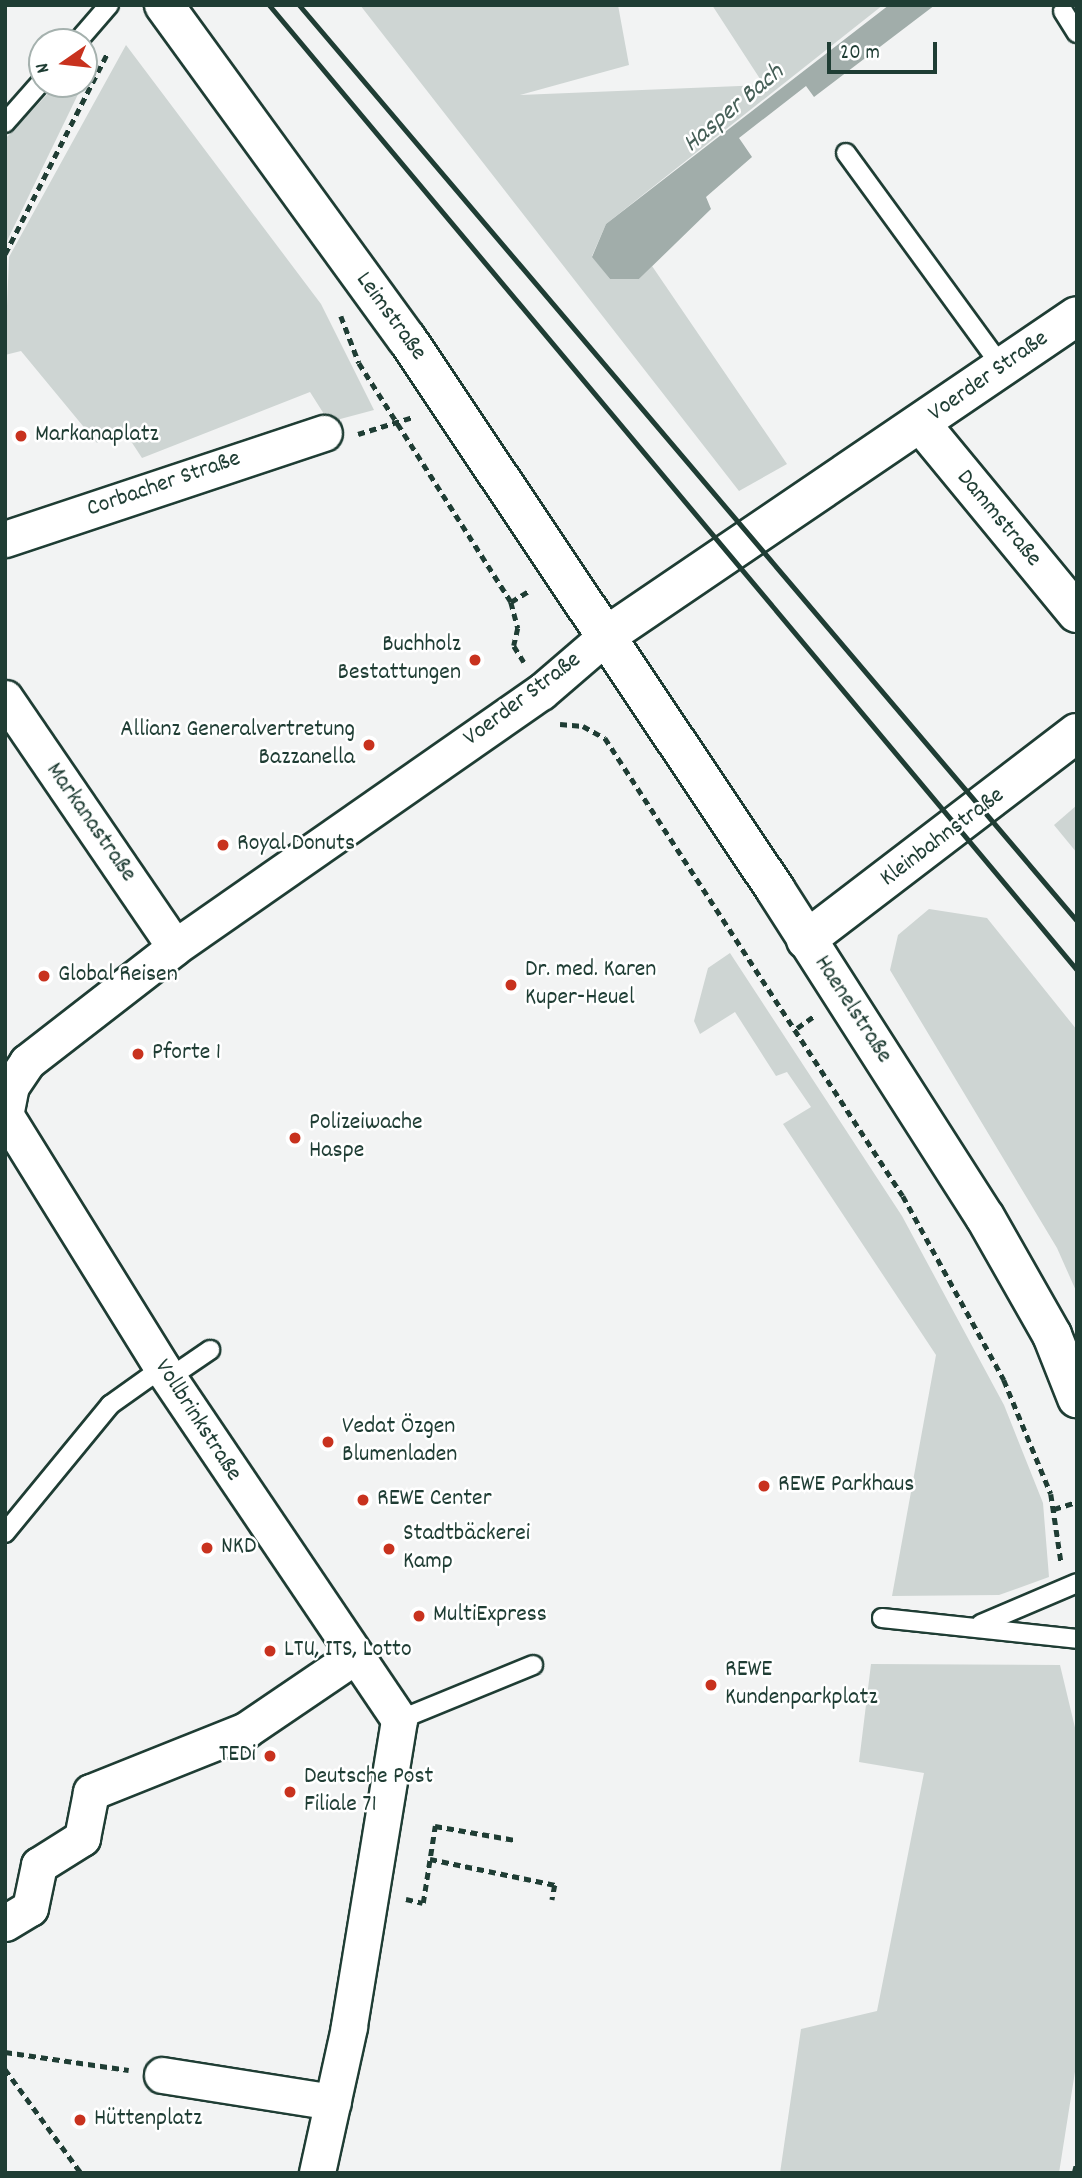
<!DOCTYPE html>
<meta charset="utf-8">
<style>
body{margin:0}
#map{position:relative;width:1082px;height:2178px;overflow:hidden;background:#f2f3f3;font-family:Dekko,sans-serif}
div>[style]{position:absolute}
.green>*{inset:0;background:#ced5d3}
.water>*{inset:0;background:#a1adaa}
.path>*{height:4.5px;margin-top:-2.25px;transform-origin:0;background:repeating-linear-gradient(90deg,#1f3d34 0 7px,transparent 0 12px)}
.roads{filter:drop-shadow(2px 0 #1f3d34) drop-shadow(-2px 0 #1f3d34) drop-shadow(0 2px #1f3d34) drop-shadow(0 -2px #1f3d34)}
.lane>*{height:18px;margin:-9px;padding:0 9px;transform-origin:9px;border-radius:9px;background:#fff}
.street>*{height:35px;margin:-17.5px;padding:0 17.5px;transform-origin:17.5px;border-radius:17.5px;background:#fff}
.secondary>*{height:38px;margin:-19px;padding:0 19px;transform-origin:19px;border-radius:19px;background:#fff}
.rail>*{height:5px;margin:-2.5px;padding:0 2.5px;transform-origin:2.5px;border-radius:2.5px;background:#1f3d34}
.dots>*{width:19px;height:19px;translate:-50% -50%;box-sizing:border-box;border:4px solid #fff;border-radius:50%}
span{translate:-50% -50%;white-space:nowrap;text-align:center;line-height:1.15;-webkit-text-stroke:5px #fff;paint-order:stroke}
.street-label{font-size:24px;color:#1f3d34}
.poi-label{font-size:24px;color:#1f3d34}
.left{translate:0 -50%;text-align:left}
.right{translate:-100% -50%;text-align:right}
.water-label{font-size:26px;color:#465f57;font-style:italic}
.frame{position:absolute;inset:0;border:7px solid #1f3d34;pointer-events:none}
.north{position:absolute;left:28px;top:28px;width:70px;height:70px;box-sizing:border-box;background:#fff;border:2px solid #a5b1ae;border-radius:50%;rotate:256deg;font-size:19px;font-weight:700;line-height:28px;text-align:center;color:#1f3d34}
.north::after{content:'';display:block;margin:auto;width:24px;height:32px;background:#c8321e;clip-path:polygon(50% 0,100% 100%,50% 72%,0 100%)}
.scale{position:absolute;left:827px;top:42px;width:110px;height:32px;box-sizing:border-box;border:4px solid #1f3d34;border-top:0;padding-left:9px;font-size:21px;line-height:24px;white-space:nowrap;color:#1f3d34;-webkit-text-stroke:5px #fff;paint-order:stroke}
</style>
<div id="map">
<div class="green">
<i style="clip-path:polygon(360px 5px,618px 5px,629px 65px,520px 95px,764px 85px,712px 5px,883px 5px,606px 224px,592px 256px,610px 279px,639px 279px,652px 266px,787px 464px,739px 491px)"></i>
<i style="clip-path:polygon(126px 45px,321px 304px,374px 410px,329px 422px,310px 392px,142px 458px,121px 426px,97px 443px,21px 351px,5px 355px,9px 257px)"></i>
<i style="clip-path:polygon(57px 84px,83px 84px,5px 245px,5px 139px)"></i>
<i style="clip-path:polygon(1077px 805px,1077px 853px,1054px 825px)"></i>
<i style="clip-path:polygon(929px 909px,987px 918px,1077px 1030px,1077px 1293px,1057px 1248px,890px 970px,898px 935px)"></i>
<i style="clip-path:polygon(730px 953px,902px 1216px,1004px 1405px,1043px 1503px,1049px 1577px,999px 1595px,892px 1596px,936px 1355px,783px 1124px,811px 1107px,787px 1072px,776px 1076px,735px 1012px,700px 1034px,694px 1021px,708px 968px)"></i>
<i style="clip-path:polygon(871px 1664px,1060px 1665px,1077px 1736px,1077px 2059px,1059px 2173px,780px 2173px,801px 2029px,877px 2011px,924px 1773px,859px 1762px)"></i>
</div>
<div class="water">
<i style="clip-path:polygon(889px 5px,935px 5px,814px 97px,806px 86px,739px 138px,752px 157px,706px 197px,711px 209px,639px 279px,610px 279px,592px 257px,606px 224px)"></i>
</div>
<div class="path">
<i style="left:5px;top:254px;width:227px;rotate:-63deg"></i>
<i style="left:341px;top:316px;width:50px;rotate:69deg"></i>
<i style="left:359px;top:363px;width:283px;rotate:57.5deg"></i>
<i style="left:511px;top:602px;width:27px;rotate:75deg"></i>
<i style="left:518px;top:628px;width:18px;rotate:103deg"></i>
<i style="left:514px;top:646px;width:19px;rotate:58deg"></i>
<i style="left:358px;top:434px;width:58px;rotate:-17.2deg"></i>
<i style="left:511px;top:602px;width:22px;rotate:-32deg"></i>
<i style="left:560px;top:724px;width:23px;rotate:5deg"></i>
<i style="left:583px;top:726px;width:25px;rotate:29deg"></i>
<i style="left:605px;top:738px;width:546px;rotate:56.95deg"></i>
<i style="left:903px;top:1196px;width:210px;rotate:61.2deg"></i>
<i style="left:1004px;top:1380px;width:123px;rotate:67.6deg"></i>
<i style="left:1051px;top:1494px;width:68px;rotate:81.5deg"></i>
<i style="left:797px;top:1028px;width:21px;rotate:-35deg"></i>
<i style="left:1054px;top:1509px;width:24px;rotate:-17deg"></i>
<i style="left:430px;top:1859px;width:128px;rotate:11.7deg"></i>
<i style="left:555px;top:1885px;width:15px;rotate:101deg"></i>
<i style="left:406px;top:1899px;width:17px;rotate:13deg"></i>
<i style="left:423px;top:1903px;width:78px;rotate:-81.1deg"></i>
<i style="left:435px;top:1826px;width:81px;rotate:9.9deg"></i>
<i style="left:5px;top:2052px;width:125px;rotate:8.3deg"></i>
<i style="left:5px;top:2069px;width:129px;rotate:53.8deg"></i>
<i style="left:1074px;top:2173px;width:12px;rotate:-76deg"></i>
</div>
<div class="roads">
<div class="lane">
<i style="left:1063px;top:11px;width:26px;rotate:58deg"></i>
<i style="left:77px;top:42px;width:49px;rotate:-49.1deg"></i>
<i style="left:5px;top:123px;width:56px;rotate:-48.6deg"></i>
<i style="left:846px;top:153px;width:265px;rotate:53.9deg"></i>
<i style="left:169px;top:1378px;width:50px;rotate:-34.3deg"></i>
<i style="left:5px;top:1533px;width:166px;rotate:-50.6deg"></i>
<i style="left:110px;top:1405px;width:64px;rotate:-35.4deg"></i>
<i style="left:882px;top:1618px;width:196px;rotate:6.1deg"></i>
<i style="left:981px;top:1624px;width:104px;rotate:-23.1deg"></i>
<i style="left:399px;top:1720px;width:145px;rotate:-22.3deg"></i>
</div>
<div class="street">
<i style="left:5px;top:539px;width:336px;rotate:-18.4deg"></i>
<i style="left:5px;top:698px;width:301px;rotate:55.7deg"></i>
<i style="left:5px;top:1116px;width:31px;rotate:-79deg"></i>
<i style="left:11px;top:1086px;width:29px;rotate:-56deg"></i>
<i style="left:27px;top:1062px;width:187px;rotate:-37.8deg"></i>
<i style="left:175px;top:947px;width:446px;rotate:-34.9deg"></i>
<i style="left:541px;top:692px;width:86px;rotate:-40.7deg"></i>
<i style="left:6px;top:1116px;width:296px;rotate:58.2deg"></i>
<i style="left:162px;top:1368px;width:424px;rotate:56deg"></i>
<i style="left:399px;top:1720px;width:311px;rotate:99.3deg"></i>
<i style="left:349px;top:2027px;width:149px;rotate:102.4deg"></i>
<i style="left:5px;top:1923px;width:29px;rotate:-31deg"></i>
<i style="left:30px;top:1908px;width:44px;rotate:-78.2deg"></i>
<i style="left:39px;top:1865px;width:51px;rotate:-32.1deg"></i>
<i style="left:82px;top:1838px;width:47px;rotate:-78.9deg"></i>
<i style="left:91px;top:1792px;width:167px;rotate:-21.8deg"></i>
<i style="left:246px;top:1730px;width:132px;rotate:-34.2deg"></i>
<i style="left:162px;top:2075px;width:173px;rotate:9deg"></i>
</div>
<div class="secondary">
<i style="left:164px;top:5px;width:413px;rotate:54deg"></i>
<i style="left:407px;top:339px;width:662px;rotate:56.21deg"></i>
<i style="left:775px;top:889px;width:389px;rotate:57.4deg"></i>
<i style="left:985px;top:1217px;width:136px;rotate:60.4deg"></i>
<i style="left:1052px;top:1335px;width:68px;rotate:68.4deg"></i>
<i style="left:921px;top:424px;width:245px;rotate:50.5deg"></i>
<i style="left:606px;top:636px;width:569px;rotate:-34.19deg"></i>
<i style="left:806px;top:940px;width:341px;rotate:-37.4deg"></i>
</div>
</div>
<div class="rail">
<i style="left:269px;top:5px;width:1259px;rotate:50.06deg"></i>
<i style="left:299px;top:5px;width:1202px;rotate:49.66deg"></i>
</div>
<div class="dots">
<i style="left:21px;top:436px;background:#c8321e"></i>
<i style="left:475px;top:660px;background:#c8321e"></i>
<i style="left:369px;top:745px;background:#c8321e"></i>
<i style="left:223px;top:845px;background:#c8321e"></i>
<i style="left:44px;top:976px;background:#c8321e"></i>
<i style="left:511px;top:985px;background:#c8321e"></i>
<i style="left:138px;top:1054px;background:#c8321e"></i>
<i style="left:295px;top:1138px;background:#c8321e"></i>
<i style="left:328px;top:1442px;background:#c8321e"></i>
<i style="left:764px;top:1486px;background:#c8321e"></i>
<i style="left:363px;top:1500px;background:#c8321e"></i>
<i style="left:207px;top:1548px;background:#c8321e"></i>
<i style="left:389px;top:1549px;background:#c8321e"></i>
<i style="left:419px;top:1616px;background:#c8321e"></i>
<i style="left:270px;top:1651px;background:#c8321e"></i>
<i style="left:711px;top:1685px;background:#c8321e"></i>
<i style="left:270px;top:1756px;background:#c8321e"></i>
<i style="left:290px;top:1792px;background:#c8321e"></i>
<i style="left:80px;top:2120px;background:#c8321e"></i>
</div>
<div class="street-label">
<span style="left:390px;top:317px;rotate:54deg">Leimstraße</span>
<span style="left:989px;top:377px;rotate:-35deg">Voerder Straße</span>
<span style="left:164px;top:485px;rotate:-19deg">Corbacher Straße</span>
<span style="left:998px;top:519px;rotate:50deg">Dammstraße</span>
<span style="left:523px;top:700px;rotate:-37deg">Voerder Straße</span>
<span style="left:90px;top:823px;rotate:55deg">Markanastraße</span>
<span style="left:943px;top:838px;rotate:-37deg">Kleinbahnstraße</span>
<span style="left:852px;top:1010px;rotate:57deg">Haenelstraße</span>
<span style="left:197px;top:1421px;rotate:57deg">Vollbrinkstraße</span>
</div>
<div class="poi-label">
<span class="left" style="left:35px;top:436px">Markanaplatz</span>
<span class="right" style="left:461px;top:660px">Buchholz<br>Bestattungen</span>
<span class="right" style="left:355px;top:745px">Allianz Generalvertretung<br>Bazzanella</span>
<span class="left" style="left:237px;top:845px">Royal Donuts</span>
<span class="left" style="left:525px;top:985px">Dr. med. Karen<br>Kuper-Heuel</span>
<span class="left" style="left:58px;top:976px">Global Reisen</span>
<span class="left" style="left:152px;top:1054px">Pforte 1</span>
<span class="left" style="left:309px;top:1138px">Polizeiwache<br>Haspe</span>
<span class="left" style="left:342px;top:1442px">Vedat Özgen<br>Blumenladen</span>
<span class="left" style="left:778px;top:1486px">REWE Parkhaus</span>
<span class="left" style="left:377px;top:1500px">REWE Center</span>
<span class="left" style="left:403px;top:1549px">Stadtbäckerei<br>Kamp</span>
<span class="left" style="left:221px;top:1548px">NKD</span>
<span class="left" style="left:433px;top:1616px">MultiExpress</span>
<span class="left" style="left:284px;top:1651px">LTU, ITS, Lotto</span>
<span class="left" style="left:725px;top:1685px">REWE<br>Kundenparkplatz</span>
<span class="right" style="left:256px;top:1756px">TEDi</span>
<span class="left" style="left:304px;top:1792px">Deutsche Post<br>Filiale 71</span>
<span class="left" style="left:94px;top:2120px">Hüttenplatz</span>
</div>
<div class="water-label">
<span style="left:734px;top:109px;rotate:-40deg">Hasper Bach</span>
</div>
<div class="frame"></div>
<div class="north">N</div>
<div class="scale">20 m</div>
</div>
